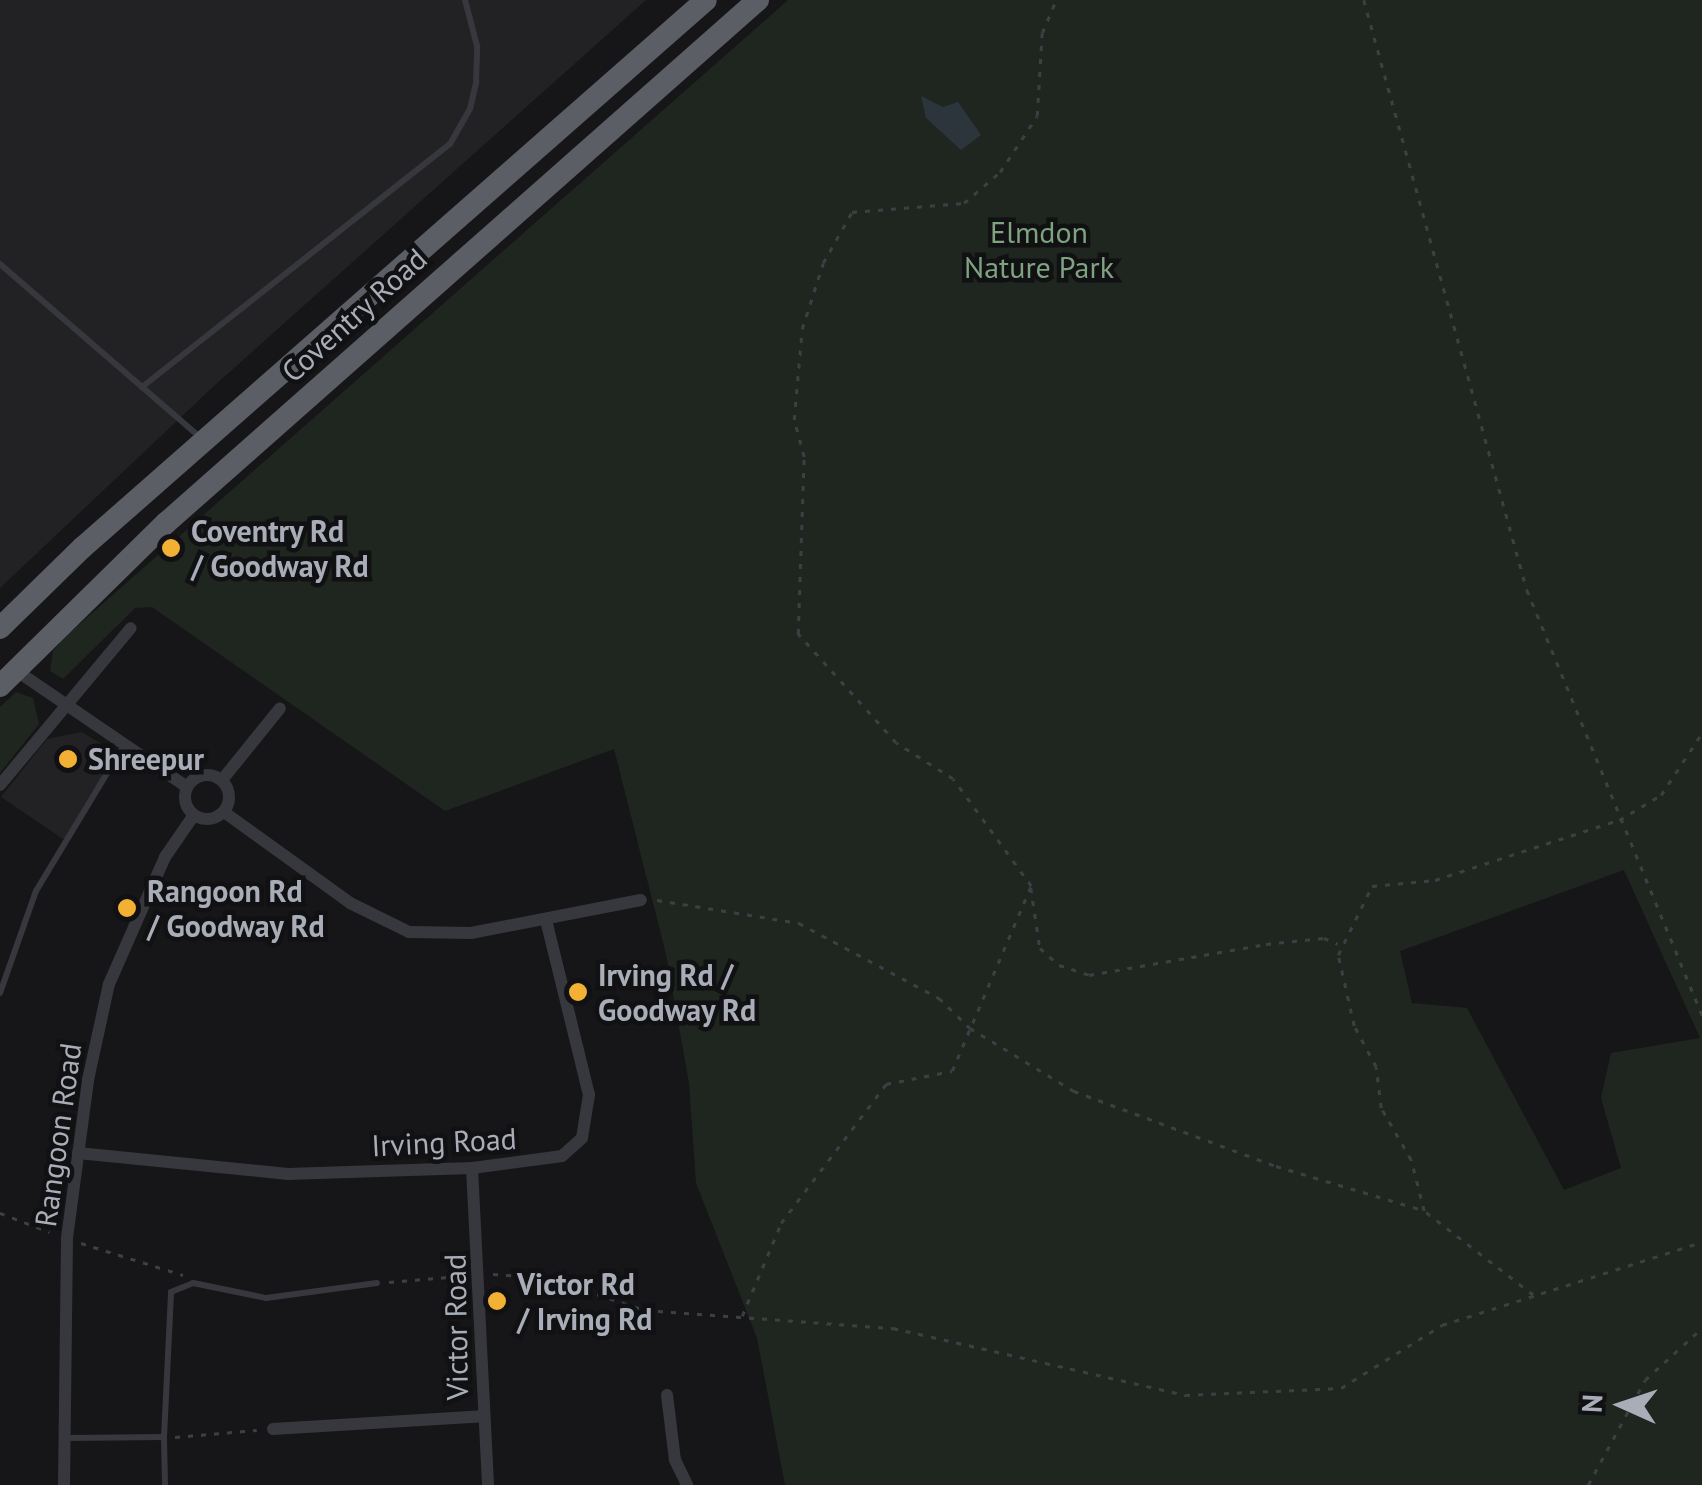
<!DOCTYPE html>
<style>
body{margin:0}
#map{position:relative;width:1702px;height:1485px;overflow:hidden;background:#161618;font-family:"PT Sans",sans-serif}
div>[style]{position:absolute}
.built>*{inset:0;background:#222225}
.green>*{inset:0;background:#1e261f}
.water>*{inset:0;background:#2c353c}
.path>*{height:2.5px;margin-top:-1.25px;transform-origin:0;background:repeating-linear-gradient(90deg,#3d3f44 0 5px,transparent 0 13px)}
.service>*{height:6px;margin:-3px;padding:0 3px;transform-origin:3px;border-radius:3px;background:#37383d}
.minor>*{height:12px;margin:-6px;padding:0 6px;transform-origin:6px;border-radius:6px;background:#37383d}
.minor>.ring{margin:-6px;padding:0;box-sizing:content-box;background:none;border:12px solid #37383d;border-radius:50%}
.trunk>*{height:22px;margin:-11px;padding:0 11px;transform-origin:11px;border-radius:11px;background:#5b5e65}
.dots>*{width:28px;height:28px;translate:-50% -50%;box-sizing:border-box;border:5px solid #111113;border-radius:50%}
span{translate:-50% -50%;white-space:nowrap;text-align:center;line-height:1.15;-webkit-text-stroke:9px #111113;paint-order:stroke}
.park-label{font-size:30px;color:#7fa381}
.street-label{font-size:30px;color:#a8adb8}
.poi-label{font-size:30px;color:#a8adb8;font-weight:700}
.left{translate:0 -50%;text-align:left}
.north{position:absolute;left:1572px;top:1355px;width:100px;height:100px;-webkit-text-stroke:8px #111113;paint-order:stroke;rotate:273deg;font-size:28px;font-weight:700;line-height:40px;text-align:center;color:#a8adb8}
.north::after{content:'';display:block;margin:auto;width:35px;height:45px;background:#a8adb8;clip-path:polygon(50% 0,100% 100%,50% 72%,0 100%)}
</style>
<div id="map">
<div class="built">
<i style="clip-path:polygon(0 0,646px 0,215px 385px,0 588px)"></i>
<i style="clip-path:polygon(82px 732px,118px 754px,66px 841px,1px 797px,47px 739px)"></i>
</div>
<div class="green">
<i style="clip-path:polygon(evenodd,788px 0,1702px 0,1702px 1485px,785px 1485px,757px 1338px,696px 1183px,689px 1083px,666px 954px,614px 749px,445px 811px,152px 607px,135px 608px,63px 679px,50px 671px,53px 651px,66px 636px,788px 0,1624px 870px,1700px 1038px,1611px 1053px,1601px 1098px,1621px 1168px,1564px 1190px,1467px 1008px,1412px 1003px,1400px 951px,1624px 870px)"></i>
<i style="clip-path:polygon(16px 692px,33px 698px,39px 724px,0 773px,0 707px)"></i>
</div>
<div class="water">
<i style="clip-path:polygon(921px 96px,943px 107px,958px 102px,981px 135px,961px 150px,926px 118px)"></i>
</div>
<div class="path">
<i style="left:1364px;top:0;width:612px;rotate:74.56deg"></i>
<i style="left:1527px;top:590px;width:460px;rotate:67.6deg"></i>
<i style="left:1031px;top:888px;width:61px;rotate:81.5deg"></i>
<i style="left:1040px;top:948px;width:25px;rotate:42deg"></i>
<i style="left:1059px;top:965px;width:32px;rotate:18deg"></i>
<i style="left:1089px;top:975px;width:180px;rotate:-9.9deg"></i>
<i style="left:1266px;top:944px;width:58px;rotate:-5.9deg"></i>
<i style="left:1324px;top:938px;width:15px;rotate:23deg"></i>
<i style="left:657px;top:900px;width:144px;rotate:9.2deg"></i>
<i style="left:799px;top:923px;width:159px;rotate:28.2deg"></i>
<i style="left:939px;top:998px;width:43px;rotate:44.1deg"></i>
<i style="left:970px;top:1028px;width:122px;rotate:31.2deg"></i>
<i style="left:1074px;top:1091px;width:215px;rotate:20.4deg"></i>
<i style="left:1276px;top:1166px;width:153px;rotate:16.7deg"></i>
<i style="left:0;top:1213px;width:53px;rotate:20.8deg"></i>
<i style="left:81px;top:1243px;width:107px;rotate:17.4deg"></i>
<i style="left:493px;top:1274px;width:55px;rotate:4.2deg"></i>
<i style="left:548px;top:1278px;width:102px;rotate:18.3deg"></i>
<i style="left:645px;top:1310px;width:249px;rotate:4.2deg"></i>
<i style="left:893px;top:1328px;width:300px;rotate:12.9deg"></i>
<i style="left:1185px;top:1395px;width:156px;rotate:-2.6deg"></i>
<i style="left:1341px;top:1388px;width:119px;rotate:-32deg"></i>
<i style="left:1442px;top:1325px;width:273px;rotate:-17.7deg"></i>
<i style="left:389px;top:1282px;width:71px;rotate:-4.8deg"></i>
<i style="left:1533px;top:1295px;width:138px;rotate:-142.4deg"></i>
<i style="left:1424px;top:1211px;width:53px;rotate:-104.3deg"></i>
<i style="left:1411px;top:1160px;width:60px;rotate:-120deg"></i>
<i style="left:1381px;top:1108px;width:41px;rotate:-97deg"></i>
<i style="left:1376px;top:1067px;width:47px;rotate:-118.2deg"></i>
<i style="left:1354px;top:1026px;width:73px;rotate:-102.7deg"></i>
<i style="left:1338px;top:955px;width:77px;rotate:-63.8deg"></i>
<i style="left:1372px;top:886px;width:63px;rotate:-5.4deg"></i>
<i style="left:1435px;top:880px;width:194px;rotate:-18.1deg"></i>
<i style="left:1619px;top:820px;width:49px;rotate:-30.8deg"></i>
<i style="left:1661px;top:795px;width:74px;rotate:-56.5deg"></i>
<i style="left:742px;top:1316px;width:101px;rotate:-67.2deg"></i>
<i style="left:781px;top:1223px;width:174px;rotate:-52.9deg"></i>
<i style="left:886px;top:1084px;width:67px;rotate:-11.1deg"></i>
<i style="left:952px;top:1071px;width:201px;rotate:-66.9deg"></i>
<i style="left:1031px;top:886px;width:132px;rotate:-126.1deg"></i>
<i style="left:953px;top:779px;width:67px;rotate:-147.7deg"></i>
<i style="left:896px;top:743px;width:147px;rotate:-132deg"></i>
<i style="left:798px;top:634px;width:177px;rotate:-88.1deg"></i>
<i style="left:804px;top:457px;width:38px;rotate:-105deg"></i>
<i style="left:794px;top:420px;width:91px;rotate:-85deg"></i>
<i style="left:802px;top:329px;width:69px;rotate:-72.3deg"></i>
<i style="left:823px;top:263px;width:59px;rotate:-60.4deg"></i>
<i style="left:852px;top:212px;width:112px;rotate:-4.6deg"></i>
<i style="left:964px;top:203px;width:48px;rotate:-40.7deg"></i>
<i style="left:1000px;top:172px;width:67px;rotate:-56.5deg"></i>
<i style="left:1037px;top:116px;width:83px;rotate:-86.6deg"></i>
<i style="left:1042px;top:33px;width:36px;rotate:-67deg"></i>
<i style="left:175px;top:1437px;width:82px;rotate:-4.9deg"></i>
<i style="left:1588px;top:1485px;width:119px;rotate:-61.5deg"></i>
<i style="left:1645px;top:1380px;width:77px;rotate:-42.4deg"></i>
</div>
<div class="service">
<i style="left:0;top:264px;width:188px;rotate:40.9deg"></i>
<i style="left:142px;top:387px;width:392px;rotate:-38.3deg"></i>
<i style="left:450px;top:144px;width:40px;rotate:-60.3deg"></i>
<i style="left:470px;top:109px;width:28px;rotate:-77deg"></i>
<i style="left:476px;top:82px;width:36px;rotate:-88deg"></i>
<i style="left:477px;top:46px;width:48px;rotate:-104.6deg"></i>
<i style="left:142px;top:387px;width:78px;rotate:40.8deg"></i>
<i style="left:0;top:993px;width:108px;rotate:-70.6deg"></i>
<i style="left:36px;top:891px;width:170px;rotate:-58.9deg"></i>
<i style="left:164px;top:1437px;width:145px;rotate:-87.2deg"></i>
<i style="left:171px;top:1292px;width:24px;rotate:-22deg"></i>
<i style="left:193px;top:1283px;width:75px;rotate:11.6deg"></i>
<i style="left:266px;top:1298px;width:112px;rotate:-7.7deg"></i>
<i style="left:67px;top:1438px;width:97px;rotate:-0.6deg"></i>
<i style="left:164px;top:1437px;width:48px;rotate:88.8deg"></i>
</div>
<div class="minor">
<i style="left:14px;top:669px;width:209px;rotate:34.3deg"></i>
<i class="ring" style="left:185px;top:775px;width:32px;height:32px"></i>
<i style="left:222px;top:780px;width:92px;rotate:-51.1deg"></i>
<i style="left:0;top:785px;width:204px;rotate:-50.2deg"></i>
<i style="left:224px;top:812px;width:155px;rotate:35.8deg"></i>
<i style="left:350px;top:903px;width:66px;rotate:26.2deg"></i>
<i style="left:409px;top:932px;width:62px;rotate:0.9deg"></i>
<i style="left:471px;top:933px;width:173px;rotate:-11deg"></i>
<i style="left:78px;top:1153px;width:211px;rotate:5.7deg"></i>
<i style="left:288px;top:1174px;width:184px;rotate:-1.9deg"></i>
<i style="left:472px;top:1168px;width:91px;rotate:-7.6deg"></i>
<i style="left:562px;top:1156px;width:27px;rotate:-42deg"></i>
<i style="left:582px;top:1138px;width:44px;rotate:-80.8deg"></i>
<i style="left:589px;top:1095px;width:180px;rotate:-103.8deg"></i>
<i style="left:472px;top:1168px;width:317px;rotate:87.1deg"></i>
<i style="left:667px;top:1395px;width:65px;rotate:83deg"></i>
<i style="left:675px;top:1460px;width:28px;rotate:64deg"></i>
<i style="left:273px;top:1429px;width:210px;rotate:-3.5deg"></i>
<i style="left:64px;top:1485px;width:247px;rotate:-89.3deg"></i>
<i style="left:67px;top:1238px;width:159px;rotate:-82.4deg"></i>
<i style="left:88px;top:1080px;width:98px;rotate:-77.7deg"></i>
<i style="left:109px;top:984px;width:139px;rotate:-66.2deg"></i>
<i style="left:165px;top:857px;width:51px;rotate:-55.4deg"></i>
</div>
<div class="trunk">
<i style="left:0;top:628px;width:115px;rotate:-44.3deg"></i>
<i style="left:82px;top:548px;width:830px;rotate:-41.29deg"></i>
<i style="left:0;top:686px;width:233px;rotate:-44.5deg"></i>
<i style="left:166px;top:523px;width:790px;rotate:-41.46deg"></i>
</div>
<div class="dots">
<i style="left:171px;top:548px;background:#f2b134"></i>
<i style="left:68px;top:759px;background:#f2b134"></i>
<i style="left:127px;top:908px;background:#f2b134"></i>
<i style="left:578px;top:992px;background:#f2b134"></i>
<i style="left:497px;top:1301px;background:#f2b134"></i>
</div>
<div class="park-label">
<span style="left:1039px;top:249px">Elmdon<br>Nature Park</span>
</div>
<div class="street-label">
<span style="left:354px;top:315px;rotate:-42deg">Coventry Road</span>
<span style="left:58px;top:1135px;rotate:-82deg">Rangoon Road</span>
<span style="left:444px;top:1142px;rotate:-3deg">Irving Road</span>
<span style="left:456px;top:1327px;rotate:-91deg">Victor Road</span>
</div>
<div class="poi-label">
<span class="left" style="left:191px;top:548px">Coventry Rd<br>/ Goodway Rd</span>
<span class="left" style="left:88px;top:759px">Shreepur</span>
<span class="left" style="left:147px;top:908px">Rangoon Rd<br>/ Goodway Rd</span>
<span class="left" style="left:598px;top:992px">Irving Rd /<br>Goodway Rd</span>
<span class="left" style="left:517px;top:1301px">Victor Rd<br>/ Irving Rd</span>
</div>
<div class="north">N</div>
</div>
